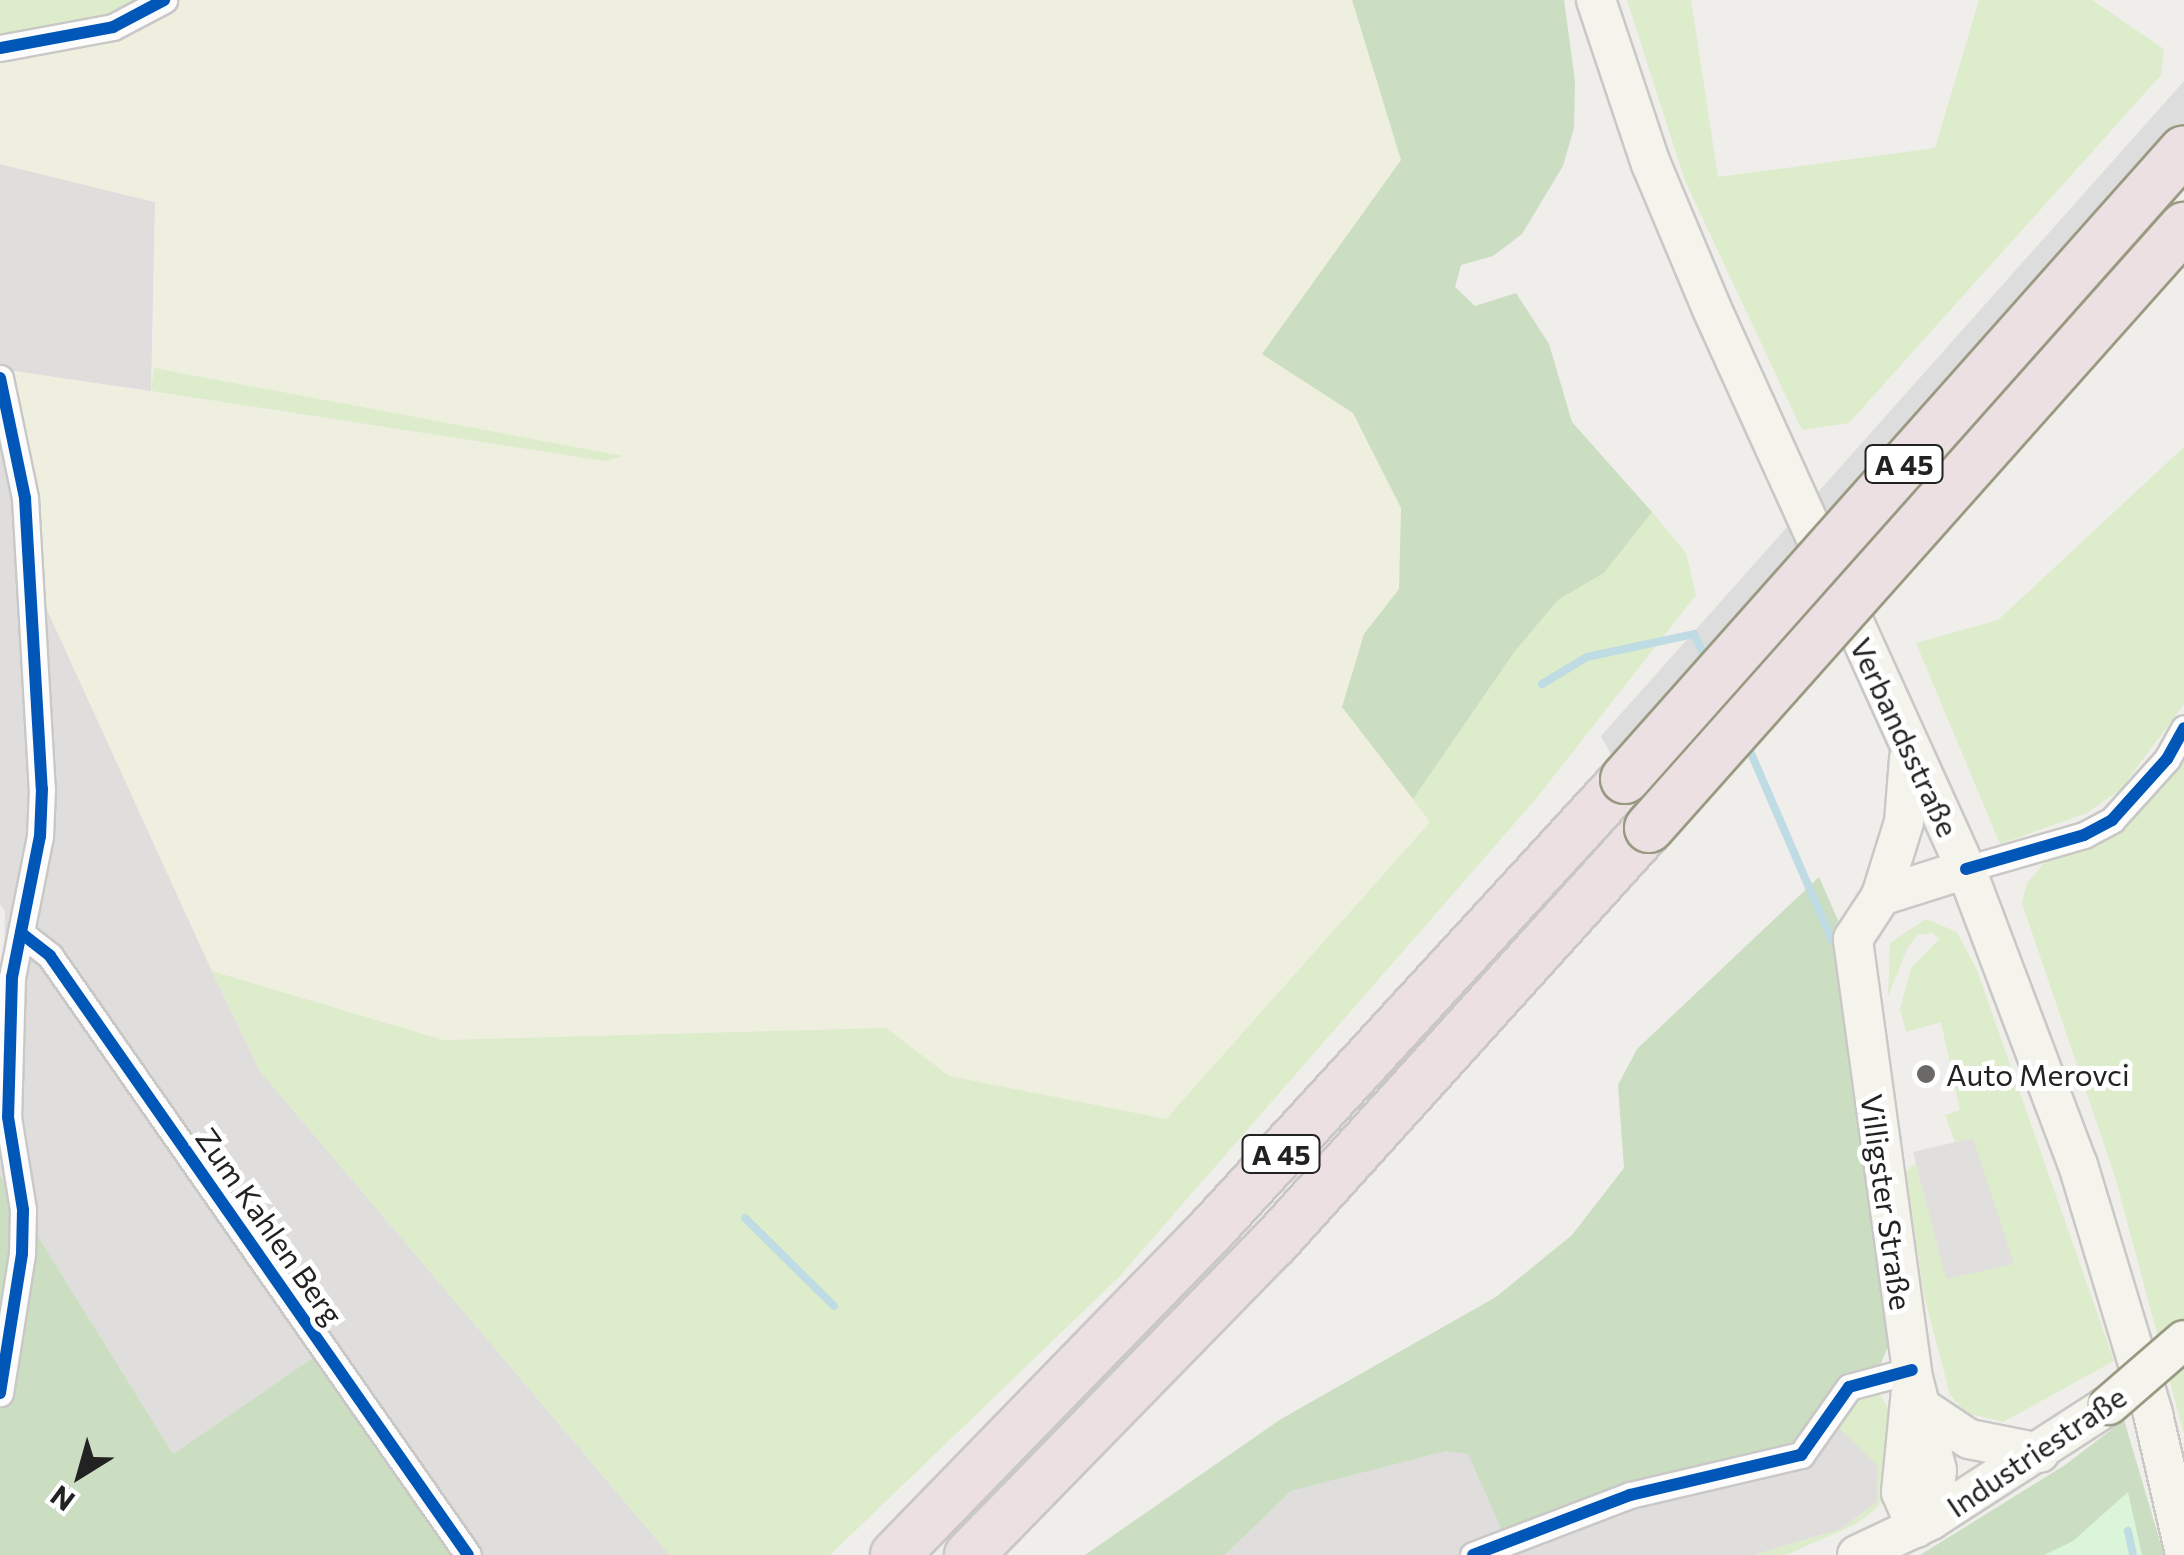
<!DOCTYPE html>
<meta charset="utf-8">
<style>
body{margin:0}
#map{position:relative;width:2184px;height:1555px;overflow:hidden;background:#f0eeeb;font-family:Commissioner,sans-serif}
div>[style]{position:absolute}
.residential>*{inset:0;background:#dfdedc}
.farmland>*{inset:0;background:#efefdf}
.grass>*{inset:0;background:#ddeccb}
.forest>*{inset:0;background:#cbdec1}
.park>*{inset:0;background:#daf5da}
.parking>*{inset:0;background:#e0dfde}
.pier>*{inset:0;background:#dedddd}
.stream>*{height:8px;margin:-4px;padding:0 4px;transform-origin:4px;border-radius:4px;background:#bfdbe3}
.roads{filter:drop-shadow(2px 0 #c9c8c7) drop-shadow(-2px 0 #c9c8c7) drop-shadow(0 2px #c9c8c7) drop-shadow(0 -2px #c9c8c7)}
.minor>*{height:25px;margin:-12.5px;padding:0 12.5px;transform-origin:12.5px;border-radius:12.5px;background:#fdfcfc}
.secondary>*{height:38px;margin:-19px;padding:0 19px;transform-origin:19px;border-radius:19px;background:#f4f4ed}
.motorway>*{height:48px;margin:-24px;padding:0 24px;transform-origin:24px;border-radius:24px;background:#ece0e2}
.bridges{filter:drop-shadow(2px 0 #999a82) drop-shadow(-2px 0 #999a82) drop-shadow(0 2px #999a82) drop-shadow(0 -2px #999a82)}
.secondary-bridge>*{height:38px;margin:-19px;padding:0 19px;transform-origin:19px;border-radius:19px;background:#f4f4ed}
.motorway-bridge>*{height:48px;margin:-24px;padding:0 24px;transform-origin:24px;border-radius:24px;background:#ece0e2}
.cycleway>*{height:12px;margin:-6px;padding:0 6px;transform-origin:6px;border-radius:6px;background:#0057b8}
.dots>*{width:28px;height:28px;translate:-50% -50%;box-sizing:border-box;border:5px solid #fff;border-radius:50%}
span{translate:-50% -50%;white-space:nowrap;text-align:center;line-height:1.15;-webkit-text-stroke:10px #fff;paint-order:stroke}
.shield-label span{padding:2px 8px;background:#fff;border:2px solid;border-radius:8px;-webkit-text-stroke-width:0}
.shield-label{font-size:28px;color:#222;font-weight:700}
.street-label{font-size:30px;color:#222}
.poi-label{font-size:30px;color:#222}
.left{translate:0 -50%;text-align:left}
.north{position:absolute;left:30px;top:1425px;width:100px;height:100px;-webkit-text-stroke:8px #fff;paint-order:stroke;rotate:217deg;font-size:28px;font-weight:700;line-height:40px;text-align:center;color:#222}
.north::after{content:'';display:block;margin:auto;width:35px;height:45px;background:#222;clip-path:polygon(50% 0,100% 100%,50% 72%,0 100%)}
</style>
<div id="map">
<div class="residential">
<i style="clip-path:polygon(0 164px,155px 202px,151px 391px,3px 370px,24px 430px,44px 603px,212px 971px,260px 1071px,670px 1555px,452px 1555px,314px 1357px,173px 1454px,0 1175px,5px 911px,0 905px)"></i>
<i style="clip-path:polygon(1837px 1426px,1878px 1465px,1877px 1502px,1841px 1529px,1754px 1555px,1225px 1555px,1291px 1491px,1447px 1451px)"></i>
</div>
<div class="farmland">
<i style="clip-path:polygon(178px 0,1352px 0,1401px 160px,1263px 354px,1353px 413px,1401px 508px,1399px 589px,1364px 634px,1430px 821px,1166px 1119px,949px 1076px,885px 1028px,443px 1040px,212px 971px,44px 603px,24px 430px,2px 369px,606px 461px,620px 456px,154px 368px,155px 202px,0 164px,0 59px,128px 34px)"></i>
</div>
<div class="grass">
<i style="clip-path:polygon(0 0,151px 0,125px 12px,0 37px)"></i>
<i style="clip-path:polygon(1627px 0,1691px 0,1718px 177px,1935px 148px,1979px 0,2092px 0,2164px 49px,2161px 75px,1849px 423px,1802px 430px,1685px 181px)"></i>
<i style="clip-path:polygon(154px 368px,623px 456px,606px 461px,151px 391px)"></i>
<i style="clip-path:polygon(2184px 447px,2184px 704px,2121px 789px,2087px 813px,2000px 844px,1916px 643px,1998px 620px)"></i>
<i style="clip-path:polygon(1652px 512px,1686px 553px,1696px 595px,1535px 800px,1118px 1278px,830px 1555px,670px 1555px,260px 1071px,212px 971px,443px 1040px,886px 1028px,949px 1076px,1166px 1119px,1430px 822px,1413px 799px,1515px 651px,1558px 600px,1604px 573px)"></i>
<i style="clip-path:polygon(2184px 760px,2184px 1434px,2115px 1177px,2022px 903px,2027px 883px,2047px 860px,2125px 830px)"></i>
<i style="clip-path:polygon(1926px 919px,1957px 932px,1977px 970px,2114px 1361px,2003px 1422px,1966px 1413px,1950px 1395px,1924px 1295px,1906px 1171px,1916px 1163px,1946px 1278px,1972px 1138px,1955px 1142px,1945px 1115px,1960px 1110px,1941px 1022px,1906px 1032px,1900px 1009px,1911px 968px,1939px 939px,1933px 933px,1917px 935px,1907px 949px,1888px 996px,1890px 943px)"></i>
<i style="clip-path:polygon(1877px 1390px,1890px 1411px,1884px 1497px,1876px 1509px,1856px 1524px,1786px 1555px,1754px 1555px,1841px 1529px,1877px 1502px,1878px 1466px,1837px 1426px,1848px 1397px)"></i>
</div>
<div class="forest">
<i style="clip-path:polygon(1352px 0,1564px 0,1575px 81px,1574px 128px,1563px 166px,1522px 234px,1493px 256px,1461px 265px,1455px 287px,1475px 306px,1516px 293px,1549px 344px,1572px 422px,1652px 512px,1604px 573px,1558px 600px,1515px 651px,1413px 799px,1342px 707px,1364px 634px,1399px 589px,1401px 508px,1353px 413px,1262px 354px,1401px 160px)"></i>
<i style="clip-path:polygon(1819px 877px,1841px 927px,1888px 1346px,1880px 1366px,1810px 1441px,1505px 1537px,1468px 1454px,1447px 1451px,1291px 1491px,1225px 1555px,1085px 1555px,1281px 1419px,1496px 1297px,1572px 1235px,1624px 1168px,1618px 1085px,1637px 1049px)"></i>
<i style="clip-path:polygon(0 1175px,173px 1454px,314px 1357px,452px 1555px,0 1555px)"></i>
<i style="clip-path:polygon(2124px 1420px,2164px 1555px,1920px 1555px,2065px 1465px)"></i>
</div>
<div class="park">
<i style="clip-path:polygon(2128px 1492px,2142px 1555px,2044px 1555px,2073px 1541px)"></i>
</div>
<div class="parking">
<i style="clip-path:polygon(1973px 1138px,2014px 1264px,1946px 1279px,1913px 1152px)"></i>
</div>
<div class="pier">
<i style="clip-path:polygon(2184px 81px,2184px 183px,1635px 799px,1601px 736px)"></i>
</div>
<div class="stream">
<i style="left:1542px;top:684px;width:52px;rotate:-31deg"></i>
<i style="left:1587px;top:657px;width:109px;rotate:-12.1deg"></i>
<i style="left:1694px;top:634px;width:33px;rotate:65deg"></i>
<i style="left:1747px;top:744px;width:214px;rotate:66.6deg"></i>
<i style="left:745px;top:1218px;width:125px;rotate:44.7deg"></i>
<i style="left:2128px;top:1531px;width:25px;rotate:78deg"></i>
</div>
<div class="roads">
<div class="minor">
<i style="left:0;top:48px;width:115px;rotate:-10.5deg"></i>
<i style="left:113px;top:27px;width:58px;rotate:-27.9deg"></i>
<i style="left:0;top:378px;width:123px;rotate:78.2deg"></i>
<i style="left:25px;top:498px;width:291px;rotate:86.7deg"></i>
<i style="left:42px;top:789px;width:47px;rotate:92.4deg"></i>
<i style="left:40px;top:836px;width:144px;rotate:101.2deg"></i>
<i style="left:12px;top:977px;width:140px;rotate:91.6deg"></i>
<i style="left:8px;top:1117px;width:94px;rotate:80.8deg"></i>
<i style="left:23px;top:1210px;width:44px;rotate:91.3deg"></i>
<i style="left:22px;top:1254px;width:141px;rotate:99deg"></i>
<i style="left:1966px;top:869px;width:123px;rotate:-16.1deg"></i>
<i style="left:2084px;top:835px;width:32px;rotate:-28deg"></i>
<i style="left:2112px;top:820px;width:82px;rotate:-48deg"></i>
<i style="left:2167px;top:759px;width:35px;rotate:-61deg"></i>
<i style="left:21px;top:933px;width:37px;rotate:38deg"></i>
<i style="left:50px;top:956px;width:730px;rotate:55.09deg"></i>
<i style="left:1473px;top:1555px;width:168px;rotate:-20.9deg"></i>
<i style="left:1630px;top:1495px;width:176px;rotate:-13.2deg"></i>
<i style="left:1801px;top:1455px;width:83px;rotate:-54.8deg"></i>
<i style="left:1849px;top:1387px;width:65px;rotate:-15.1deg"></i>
</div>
<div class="secondary">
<i style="left:1596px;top:0;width:173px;rotate:71.5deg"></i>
<i style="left:1651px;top:164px;width:155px;rotate:67.2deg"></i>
<i style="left:1711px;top:307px;width:617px;rotate:65.59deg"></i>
<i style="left:1966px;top:869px;width:316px;rotate:69.3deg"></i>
<i style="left:2078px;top:1165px;width:260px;rotate:73.2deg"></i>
<i style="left:2153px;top:1414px;width:139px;rotate:77.1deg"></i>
<i style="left:1881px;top:896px;width:77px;rotate:-72.7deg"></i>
<i style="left:1904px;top:822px;width:64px;rotate:-85.5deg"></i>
<i style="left:1912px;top:1380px;width:113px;rotate:95.6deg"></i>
<i style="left:1901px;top:1492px;width:39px;rotate:67deg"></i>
<i style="left:1927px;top:1411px;width:50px;rotate:33.7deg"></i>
<i style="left:1969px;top:1439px;width:72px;rotate:11.2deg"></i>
<i style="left:1931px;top:1520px;width:50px;rotate:-83.2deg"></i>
<i style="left:1937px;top:1470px;width:95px;rotate:-104.6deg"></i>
<i style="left:1913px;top:1378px;width:443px;rotate:-97.8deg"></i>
<i style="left:1853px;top:939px;width:51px;rotate:-56.9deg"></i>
<i style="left:1881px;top:896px;width:89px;rotate:-17.6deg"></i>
<i style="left:1857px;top:1555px;width:82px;rotate:-25.3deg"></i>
<i style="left:1931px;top:1520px;width:212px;rotate:-32.9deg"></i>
</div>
<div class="motorway">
<i style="left:895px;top:1555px;width:453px;rotate:-45.8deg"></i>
<i style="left:1211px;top:1230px;width:612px;rotate:-47.45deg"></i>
<i style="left:969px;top:1555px;width:436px;rotate:-45.7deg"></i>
<i style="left:1274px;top:1243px;width:559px;rotate:-47.9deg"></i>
</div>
</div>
<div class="bridges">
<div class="secondary-bridge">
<i style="left:2109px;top:1405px;width:99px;rotate:-40.9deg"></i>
</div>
<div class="motorway-bridge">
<i style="left:1625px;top:779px;width:841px;rotate:-48.37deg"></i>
<i style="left:1649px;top:828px;width:805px;rotate:-48.33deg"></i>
</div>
</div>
<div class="cycleway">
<i style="left:0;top:48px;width:115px;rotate:-10.5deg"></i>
<i style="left:113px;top:27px;width:58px;rotate:-27.9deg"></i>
<i style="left:0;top:378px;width:123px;rotate:78.2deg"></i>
<i style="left:25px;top:498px;width:291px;rotate:86.7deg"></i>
<i style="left:42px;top:789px;width:47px;rotate:92.4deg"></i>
<i style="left:40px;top:836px;width:144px;rotate:101.2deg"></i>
<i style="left:12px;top:977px;width:140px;rotate:91.6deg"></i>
<i style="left:8px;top:1117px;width:94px;rotate:80.8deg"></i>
<i style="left:23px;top:1210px;width:44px;rotate:91.3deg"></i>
<i style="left:22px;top:1254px;width:141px;rotate:99deg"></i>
<i style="left:1966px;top:869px;width:123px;rotate:-16.1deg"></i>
<i style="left:2084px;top:835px;width:32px;rotate:-28deg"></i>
<i style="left:2112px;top:820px;width:82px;rotate:-48deg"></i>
<i style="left:2167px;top:759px;width:35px;rotate:-61deg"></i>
<i style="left:21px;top:933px;width:37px;rotate:38deg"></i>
<i style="left:50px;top:956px;width:730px;rotate:55.09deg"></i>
<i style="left:1473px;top:1555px;width:168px;rotate:-20.9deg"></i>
<i style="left:1630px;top:1495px;width:176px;rotate:-13.2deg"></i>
<i style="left:1801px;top:1455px;width:83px;rotate:-54.8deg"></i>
<i style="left:1849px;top:1387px;width:65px;rotate:-15.1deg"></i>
</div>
<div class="dots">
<i style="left:1926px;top:1074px;background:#6a6968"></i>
</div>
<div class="shield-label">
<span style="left:1904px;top:464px">A 45</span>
<span style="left:1281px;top:1154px">A 45</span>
</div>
<div class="street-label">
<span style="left:1905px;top:737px;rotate:65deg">Verbandsstraße</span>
<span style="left:1887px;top:1202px;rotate:82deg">Villigster Straße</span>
<span style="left:270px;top:1226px;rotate:55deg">Zum Kahlen Berg</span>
<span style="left:2036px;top:1451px;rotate:-34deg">Industriestraße</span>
</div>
<div class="poi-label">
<span class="left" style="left:1946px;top:1074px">Auto Merovci</span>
</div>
<div class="north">N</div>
</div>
